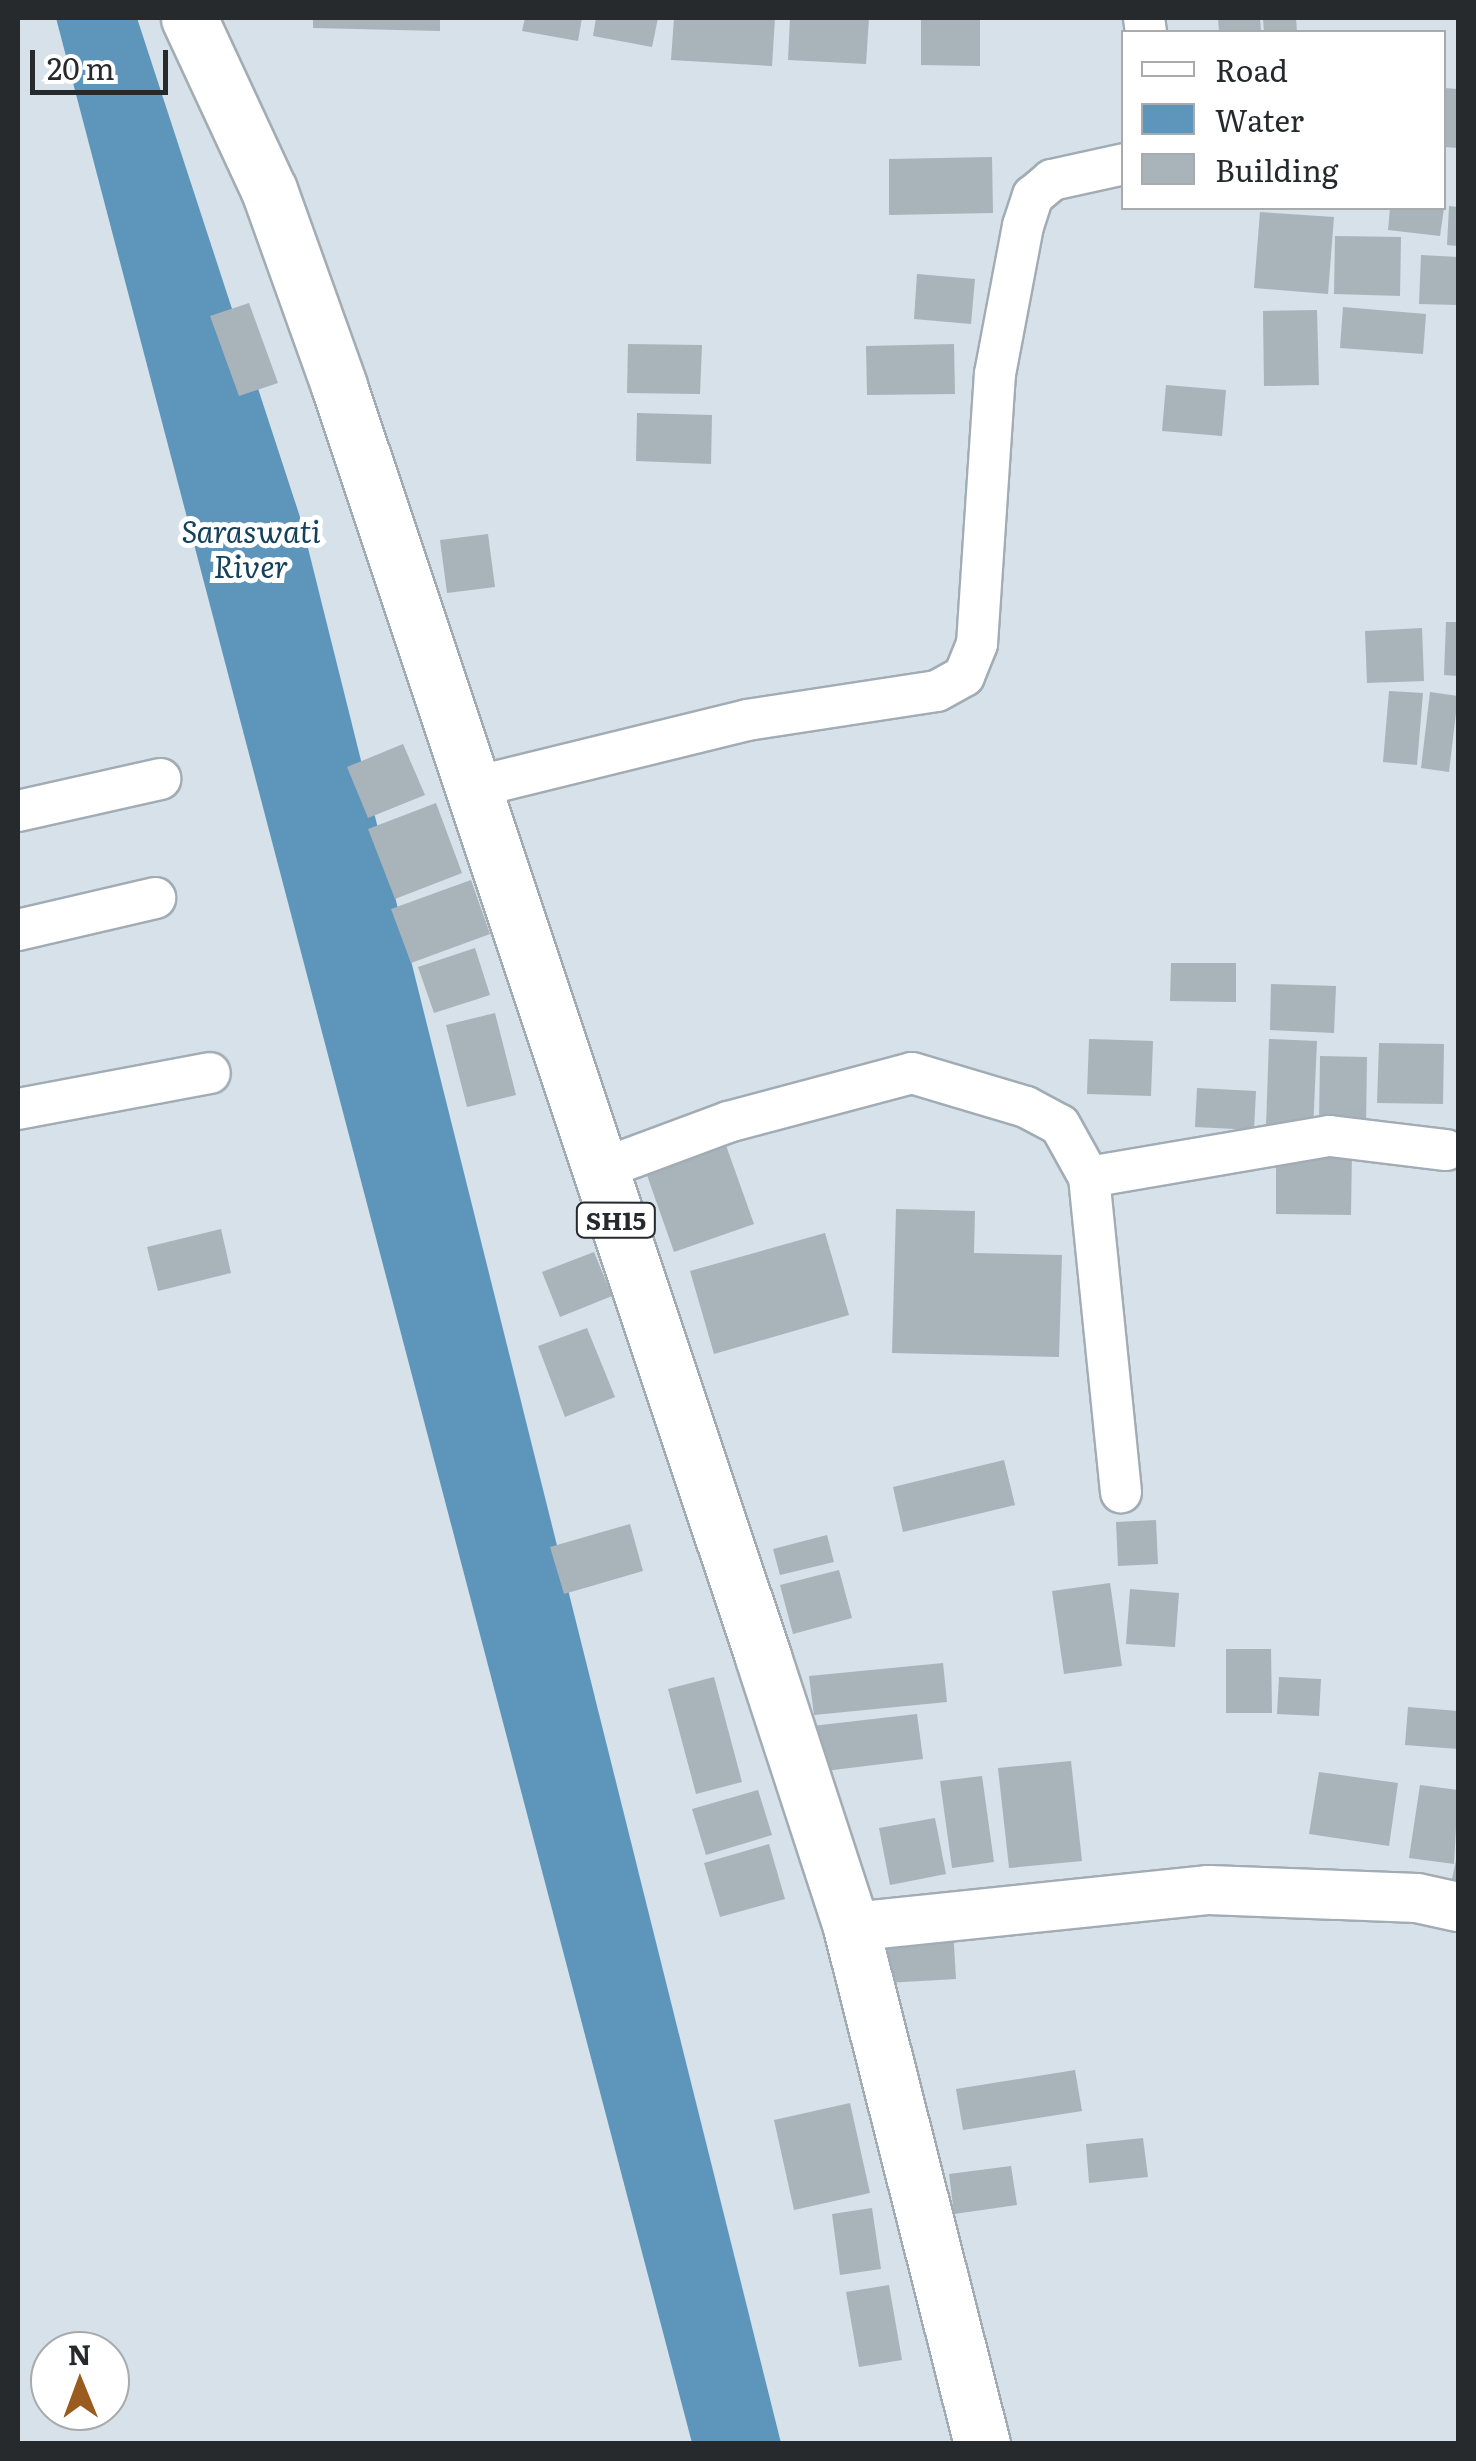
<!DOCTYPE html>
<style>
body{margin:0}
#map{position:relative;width:1476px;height:2461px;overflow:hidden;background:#d6e1e9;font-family:Literata,serif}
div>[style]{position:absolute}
.water>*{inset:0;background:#5e95bb}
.building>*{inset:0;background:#a8b3ba}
.roads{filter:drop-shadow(2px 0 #a2acb4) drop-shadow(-2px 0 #a2acb4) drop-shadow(0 2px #a2acb4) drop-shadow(0 -2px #a2acb4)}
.minor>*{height:40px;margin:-20px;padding:0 20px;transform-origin:20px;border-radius:20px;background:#fff}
.tertiary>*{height:48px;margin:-24px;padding:0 24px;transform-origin:24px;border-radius:24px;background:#fff}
.primary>*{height:55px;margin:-27.5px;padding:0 27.5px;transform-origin:27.5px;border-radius:27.5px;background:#fff}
span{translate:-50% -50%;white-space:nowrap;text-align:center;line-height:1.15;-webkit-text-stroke:10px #fff;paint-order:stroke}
.shield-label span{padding:2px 8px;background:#fff;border:2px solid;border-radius:8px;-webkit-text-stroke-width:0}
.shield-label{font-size:25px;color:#262a2d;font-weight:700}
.water-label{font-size:30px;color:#15415c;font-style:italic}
.frame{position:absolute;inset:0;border:20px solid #262a2d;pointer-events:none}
.legend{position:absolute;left:1121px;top:30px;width:325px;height:180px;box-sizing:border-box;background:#fff;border:2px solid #a8aaab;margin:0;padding:12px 18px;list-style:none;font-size:30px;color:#262a2d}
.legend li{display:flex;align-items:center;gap:20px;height:50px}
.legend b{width:50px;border:2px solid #a8aaab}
.north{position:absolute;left:30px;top:2331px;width:100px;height:100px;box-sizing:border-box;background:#fff;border:2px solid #a8aaab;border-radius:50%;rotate:359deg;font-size:28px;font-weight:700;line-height:40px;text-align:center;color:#262a2d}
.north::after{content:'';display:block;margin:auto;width:35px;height:45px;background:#995b20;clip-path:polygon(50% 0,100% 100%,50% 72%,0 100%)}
.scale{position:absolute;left:30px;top:50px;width:138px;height:45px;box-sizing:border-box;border:5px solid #262a2d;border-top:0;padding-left:12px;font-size:30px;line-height:35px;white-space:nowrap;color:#262a2d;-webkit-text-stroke:8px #fff;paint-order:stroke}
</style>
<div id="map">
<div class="water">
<i style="clip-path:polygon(56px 18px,137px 18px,301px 520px,781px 2443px,692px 2443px)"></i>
</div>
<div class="building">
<i style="clip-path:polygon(313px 18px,440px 18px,440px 31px,313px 28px)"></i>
<i style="clip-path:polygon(525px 18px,582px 18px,578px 41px,522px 31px)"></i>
<i style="clip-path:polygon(596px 18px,658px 18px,652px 47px,593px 36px)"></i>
<i style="clip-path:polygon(674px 18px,775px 18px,772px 66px,671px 60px)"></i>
<i style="clip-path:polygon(790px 18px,869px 18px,866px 64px,788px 60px)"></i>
<i style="clip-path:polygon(921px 18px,980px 18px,980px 66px,921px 65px)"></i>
<i style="clip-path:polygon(1218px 18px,1260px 18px,1261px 32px,1219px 32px)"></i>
<i style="clip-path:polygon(1263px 18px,1296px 18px,1297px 32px,1264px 32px)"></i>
<i style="clip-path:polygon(1444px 88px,1458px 89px,1458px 148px,1444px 147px)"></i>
<i style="clip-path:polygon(992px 157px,993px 213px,889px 215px,889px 159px)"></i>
<i style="clip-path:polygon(1449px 206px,1458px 207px,1458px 246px,1447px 245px)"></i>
<i style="clip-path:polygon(1390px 208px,1444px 208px,1440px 236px,1388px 230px)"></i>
<i style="clip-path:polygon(1260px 212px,1334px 217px,1328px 294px,1254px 288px)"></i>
<i style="clip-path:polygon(1335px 236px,1401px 237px,1400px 296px,1334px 294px)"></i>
<i style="clip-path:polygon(1421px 255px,1458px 257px,1458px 305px,1419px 304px)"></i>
<i style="clip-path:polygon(917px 274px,975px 279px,971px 324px,914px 319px)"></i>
<i style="clip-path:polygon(249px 303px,278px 383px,239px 396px,210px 316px)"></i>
<i style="clip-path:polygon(1343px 307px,1426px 314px,1423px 354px,1340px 348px)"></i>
<i style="clip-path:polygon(1317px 310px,1319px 385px,1264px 386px,1263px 311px)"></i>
<i style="clip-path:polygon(628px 344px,702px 345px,700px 394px,627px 393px)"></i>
<i style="clip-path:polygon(954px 344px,955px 394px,867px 395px,866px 346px)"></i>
<i style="clip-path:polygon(1166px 385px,1226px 390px,1222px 436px,1162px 431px)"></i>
<i style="clip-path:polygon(637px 413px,712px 415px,711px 464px,636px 461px)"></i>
<i style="clip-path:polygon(488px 534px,495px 587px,447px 593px,440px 540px)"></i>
<i style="clip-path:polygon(1446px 622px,1458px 622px,1458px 676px,1444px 675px)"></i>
<i style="clip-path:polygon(1422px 628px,1424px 681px,1367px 683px,1365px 631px)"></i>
<i style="clip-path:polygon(1389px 691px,1423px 693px,1417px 765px,1383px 762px)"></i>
<i style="clip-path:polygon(1430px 692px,1458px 696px,1449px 772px,1421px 768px)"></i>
<i style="clip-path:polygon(403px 744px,425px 795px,368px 818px,347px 767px)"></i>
<i style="clip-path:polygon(436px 803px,462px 873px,395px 899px,368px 829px)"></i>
<i style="clip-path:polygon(471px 880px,490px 934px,411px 963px,391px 909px)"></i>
<i style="clip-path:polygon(475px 948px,490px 995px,434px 1013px,418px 967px)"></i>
<i style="clip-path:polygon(1171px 963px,1236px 963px,1236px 1002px,1170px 1001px)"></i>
<i style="clip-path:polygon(1271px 984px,1336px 986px,1334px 1033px,1270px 1030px)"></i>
<i style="clip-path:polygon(495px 1013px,516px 1095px,467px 1107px,446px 1025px)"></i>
<i style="clip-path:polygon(1089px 1039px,1153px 1041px,1151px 1096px,1087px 1094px)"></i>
<i style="clip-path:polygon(1269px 1039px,1317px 1041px,1313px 1130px,1266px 1127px)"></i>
<i style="clip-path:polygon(1379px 1043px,1444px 1044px,1443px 1104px,1377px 1103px)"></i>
<i style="clip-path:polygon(1320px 1056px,1367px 1057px,1366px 1126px,1319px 1125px)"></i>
<i style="clip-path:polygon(1197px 1088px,1256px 1091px,1254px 1130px,1195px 1127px)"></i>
<i style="clip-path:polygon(722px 1134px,754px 1224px,674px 1252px,642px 1161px)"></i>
<i style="clip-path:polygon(1276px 1149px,1352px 1150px,1351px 1215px,1276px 1214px)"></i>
<i style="clip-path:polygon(896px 1209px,975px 1211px,974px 1253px,1062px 1255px,1059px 1357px,892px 1353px)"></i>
<i style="clip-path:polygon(221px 1229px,231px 1273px,158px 1291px,147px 1247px)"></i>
<i style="clip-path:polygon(825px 1233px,849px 1315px,714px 1354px,690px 1271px)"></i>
<i style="clip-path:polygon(594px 1252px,612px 1296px,560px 1317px,542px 1272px)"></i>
<i style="clip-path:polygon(587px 1328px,615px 1397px,565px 1417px,538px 1346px)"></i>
<i style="clip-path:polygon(1004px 1460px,1015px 1505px,903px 1532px,893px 1487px)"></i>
<i style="clip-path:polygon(1156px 1520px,1158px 1564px,1118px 1566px,1116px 1522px)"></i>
<i style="clip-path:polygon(630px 1524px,643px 1571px,564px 1594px,550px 1547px)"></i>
<i style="clip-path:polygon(827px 1535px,834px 1562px,780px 1575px,773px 1549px)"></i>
<i style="clip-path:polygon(839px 1570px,852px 1618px,793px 1634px,780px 1585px)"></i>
<i style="clip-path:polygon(1110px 1583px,1122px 1666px,1064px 1674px,1052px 1591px)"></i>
<i style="clip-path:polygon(1130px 1589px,1179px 1593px,1175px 1647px,1126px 1644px)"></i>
<i style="clip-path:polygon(1226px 1649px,1271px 1649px,1272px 1713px,1226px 1713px)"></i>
<i style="clip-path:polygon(943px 1663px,947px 1702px,814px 1715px,809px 1676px)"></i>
<i style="clip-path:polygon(714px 1677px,742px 1782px,696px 1794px,668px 1689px)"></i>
<i style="clip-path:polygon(1279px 1677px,1321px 1679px,1319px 1716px,1277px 1714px)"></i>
<i style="clip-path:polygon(1408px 1707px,1458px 1711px,1458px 1749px,1405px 1745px)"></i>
<i style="clip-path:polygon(917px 1714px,923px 1759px,817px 1772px,812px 1726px)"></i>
<i style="clip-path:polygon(1071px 1761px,1082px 1861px,1009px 1868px,998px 1768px)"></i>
<i style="clip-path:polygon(1319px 1772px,1398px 1783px,1389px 1846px,1309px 1834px)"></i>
<i style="clip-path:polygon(982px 1776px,994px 1862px,952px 1868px,940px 1781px)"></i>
<i style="clip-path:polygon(1420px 1785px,1458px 1790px,1454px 1864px,1409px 1858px)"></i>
<i style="clip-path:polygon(758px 1790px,772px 1835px,706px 1855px,692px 1809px)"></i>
<i style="clip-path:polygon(935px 1818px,946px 1874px,890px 1885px,879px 1828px)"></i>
<i style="clip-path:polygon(769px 1844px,785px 1899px,720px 1917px,704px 1863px)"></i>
<i style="clip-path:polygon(1457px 1856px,1458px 1856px,1458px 1881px,1452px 1879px)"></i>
<i style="clip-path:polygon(953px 1929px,956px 1979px,886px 1983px,882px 1933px)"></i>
<i style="clip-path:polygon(1075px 2070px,1082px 2111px,963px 2130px,956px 2089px)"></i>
<i style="clip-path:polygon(850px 2103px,870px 2193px,794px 2210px,774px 2120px)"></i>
<i style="clip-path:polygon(1143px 2138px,1148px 2177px,1089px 2183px,1086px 2144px)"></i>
<i style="clip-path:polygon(1011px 2166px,1017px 2205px,954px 2214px,949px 2174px)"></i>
<i style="clip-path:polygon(872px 2208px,881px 2269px,840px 2275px,832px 2214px)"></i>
<i style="clip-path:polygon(889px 2285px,902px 2360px,859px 2367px,846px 2292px)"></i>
</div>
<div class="roads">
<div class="minor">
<i style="left:1144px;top:18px;width:14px;rotate:82deg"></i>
<i style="left:475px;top:787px;width:280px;rotate:-13.8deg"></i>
<i style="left:747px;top:720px;width:192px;rotate:-8.7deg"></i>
<i style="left:937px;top:691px;width:31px;rotate:-29deg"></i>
<i style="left:964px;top:676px;width:35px;rotate:-68deg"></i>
<i style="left:977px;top:644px;width:271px;rotate:-86.2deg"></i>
<i style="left:995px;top:374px;width:151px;rotate:-79.3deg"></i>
<i style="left:1023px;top:226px;width:32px;rotate:-72deg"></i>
<i style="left:1033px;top:196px;width:25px;rotate:-40deg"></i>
<i style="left:1052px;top:180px;width:74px;rotate:-12.5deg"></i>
<i style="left:18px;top:811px;width:146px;rotate:-12.7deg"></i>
<i style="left:18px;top:930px;width:141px;rotate:-13.1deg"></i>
<i style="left:18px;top:1109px;width:195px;rotate:-10.6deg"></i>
<i style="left:599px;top:1170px;width:138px;rotate:-20.4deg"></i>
<i style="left:728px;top:1122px;width:190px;rotate:-14.9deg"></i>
<i style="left:912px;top:1073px;width:119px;rotate:16.6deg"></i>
<i style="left:1026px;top:1107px;width:38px;rotate:28deg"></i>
<i style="left:1060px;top:1125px;width:60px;rotate:60.9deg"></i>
<i style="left:1089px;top:1177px;width:317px;rotate:84.2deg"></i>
<i style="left:1089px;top:1177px;width:244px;rotate:-9.7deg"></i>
<i style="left:1330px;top:1136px;width:117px;rotate:6.9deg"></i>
</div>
<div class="tertiary">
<i style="left:851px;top:1927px;width:360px;rotate:-5.9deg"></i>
<i style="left:1209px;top:1890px;width:208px;rotate:2.2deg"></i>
<i style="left:1417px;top:1898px;width:42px;rotate:12.4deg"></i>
</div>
<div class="primary">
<i style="left:189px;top:18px;width:190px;rotate:65.1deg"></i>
<i style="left:269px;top:190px;width:208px;rotate:70.3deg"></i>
<i style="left:339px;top:386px;width:1340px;rotate:71.55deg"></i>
<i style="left:763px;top:1657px;width:284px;rotate:71.9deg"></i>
<i style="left:851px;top:1927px;width:533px;rotate:75.78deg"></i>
</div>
</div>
<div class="shield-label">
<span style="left:616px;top:1220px">SH15</span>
</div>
<div class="water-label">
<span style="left:251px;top:547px">Saraswati<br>River</span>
</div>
<div class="frame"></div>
<ul class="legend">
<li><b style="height:12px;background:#fff"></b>Road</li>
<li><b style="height:28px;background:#5e95bb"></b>Water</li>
<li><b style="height:28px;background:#a8b3ba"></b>Building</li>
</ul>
<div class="north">N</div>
<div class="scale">20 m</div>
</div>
